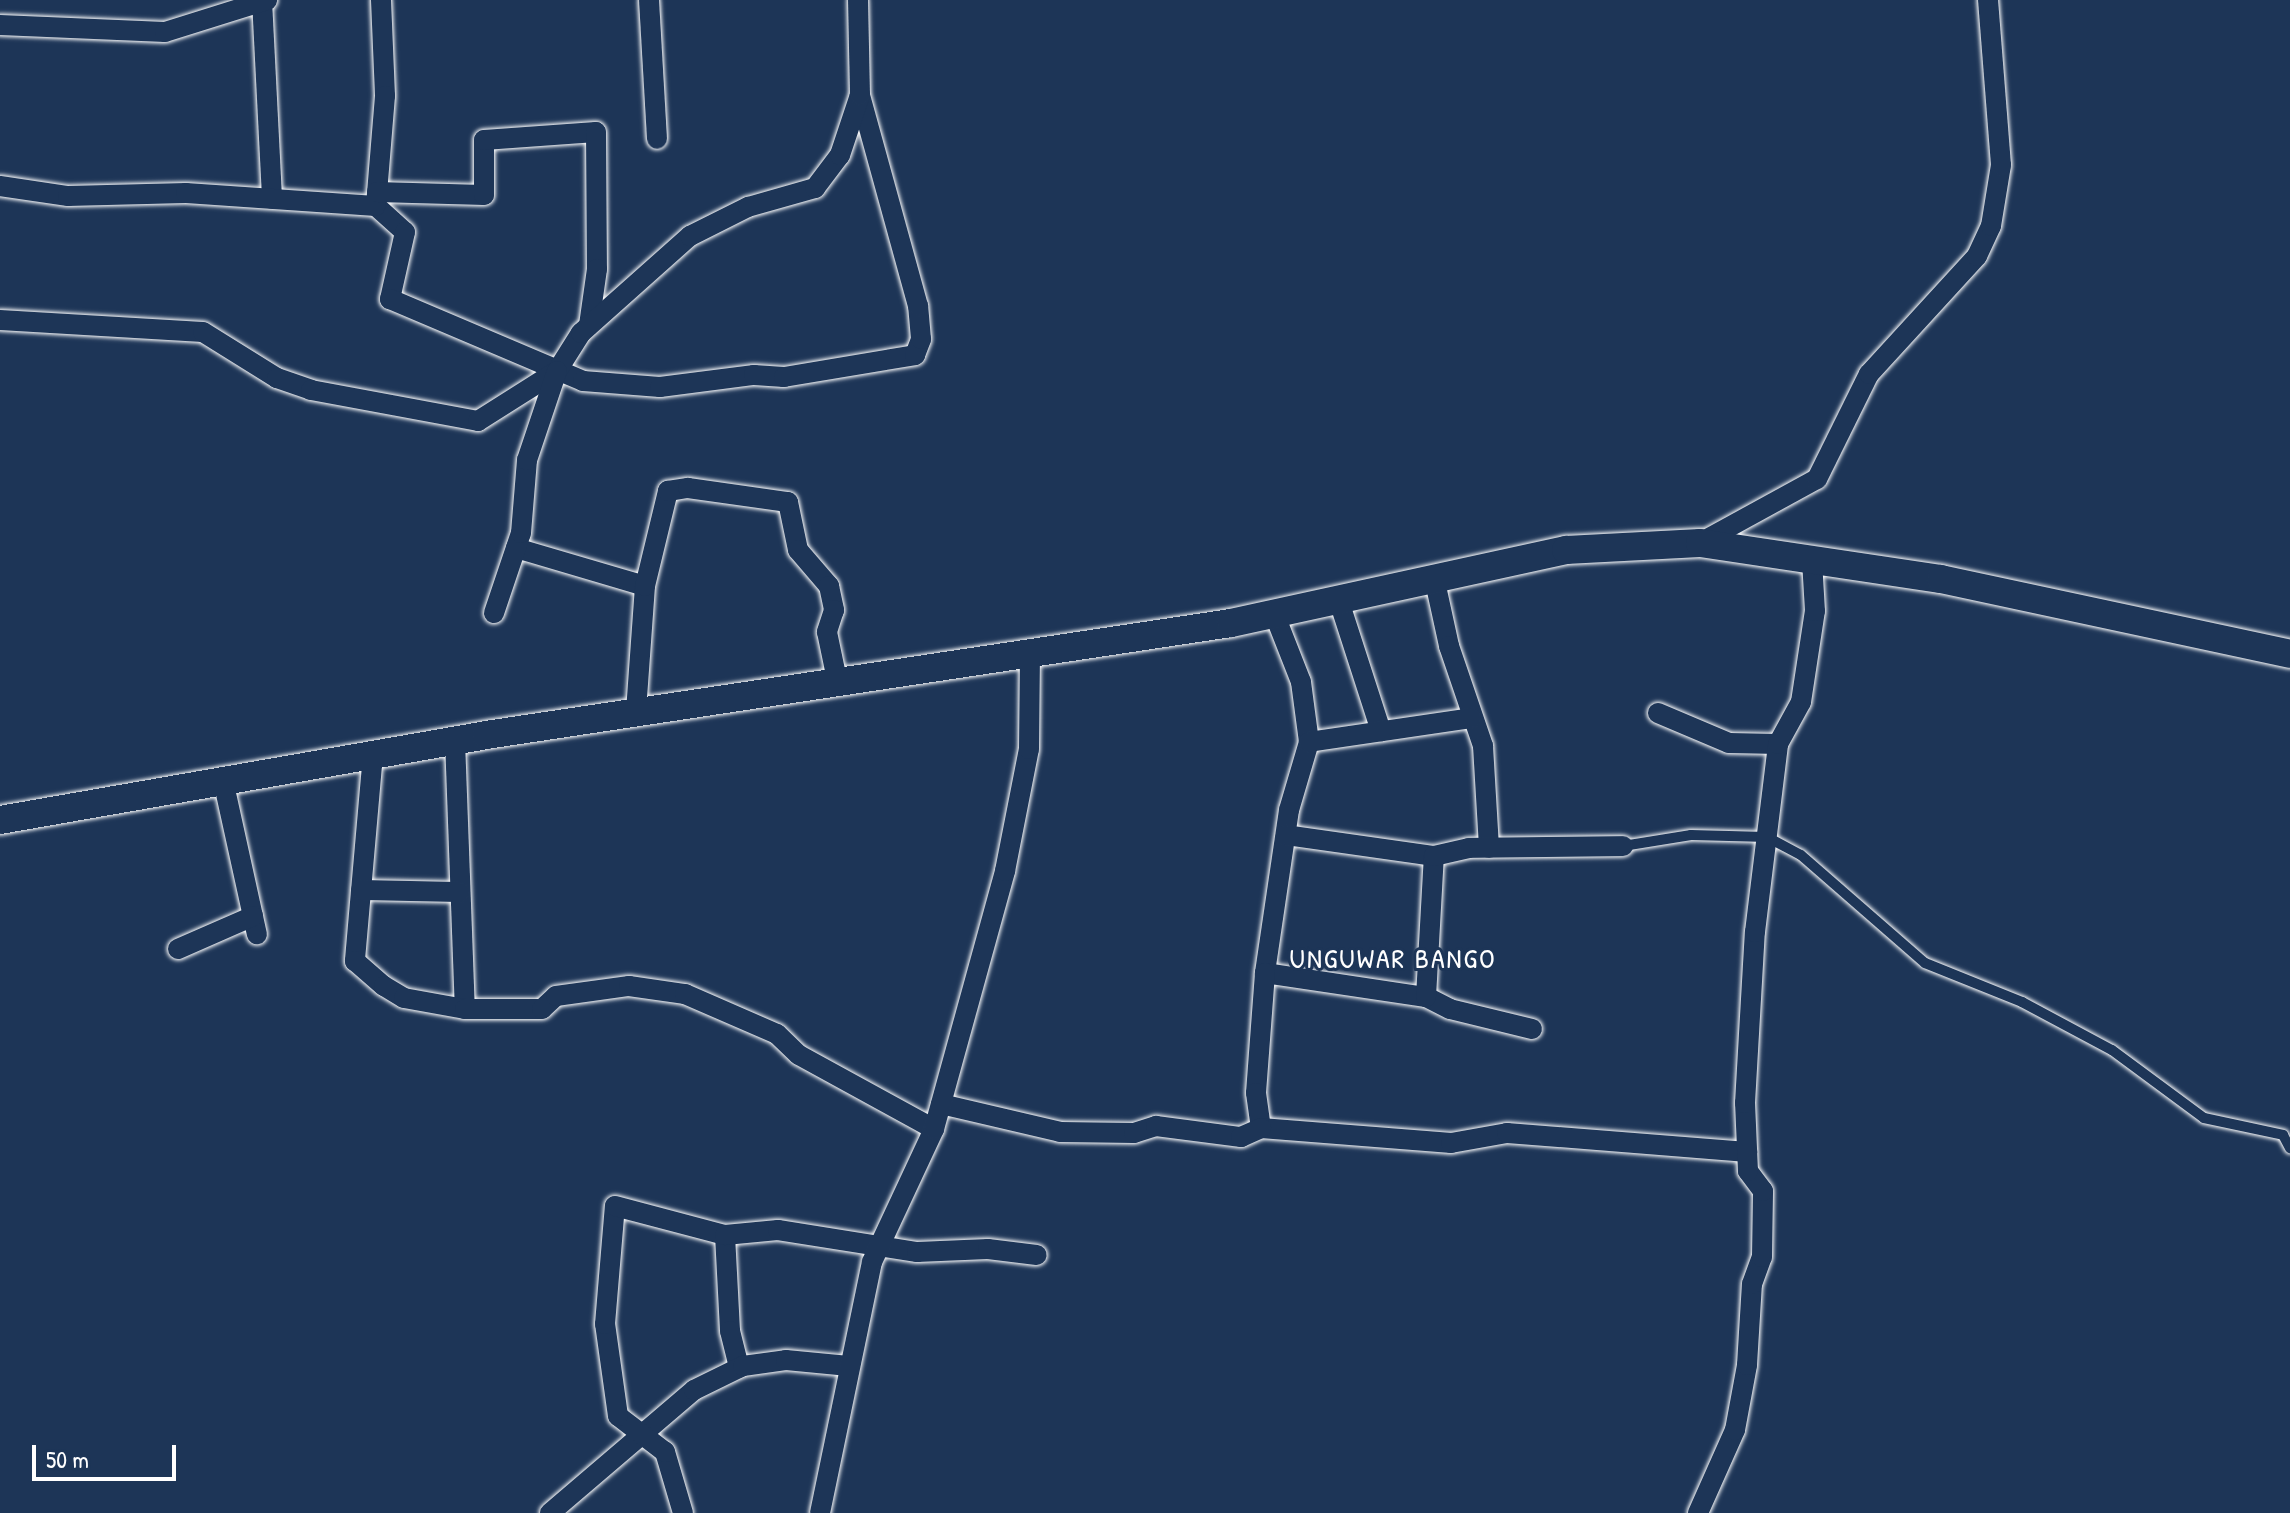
<!DOCTYPE html>
<style>
body{margin:0}
#map{position:relative;width:2290px;height:1513px;overflow:hidden;background:#1d3557;font-family:"Patrick Hand",sans-serif}
div>[style]{position:absolute}
.roads{filter:drop-shadow(0 0 2px #fff) drop-shadow(0 0 2px #fff)}
.lane>*{height:10px;margin:-5px;padding:0 5px;transform-origin:5px;border-radius:5px;background:#1d3557}
.street>*{height:20px;margin:-10px;padding:0 10px;transform-origin:10px;border-radius:10px;background:#1d3557}
.secondary>*{height:28px;margin:-14px;padding:0 14px;transform-origin:14px;border-radius:14px;background:#1d3557}
span{translate:-50% -50%;white-space:nowrap;text-align:center;line-height:1.15;-webkit-text-stroke:6px #1d3557;paint-order:stroke}
.quarter-label{font-size:28px;color:#fff;letter-spacing:2px}
.scale{position:absolute;left:32px;top:1445px;width:144px;height:36px;box-sizing:border-box;border:4px solid #fff;border-top:0;padding-left:10px;font-size:24px;line-height:28px;white-space:nowrap;color:#fff;-webkit-text-stroke:6px #1d3557;paint-order:stroke}
</style>
<div id="map">
<div class="roads">
<div class="lane">
<div style="left:1623px;top:846px;width:69px;rotate:-9.2deg"></div>
<div style="left:1691px;top:835px;width:76px;rotate:1.5deg"></div>
<div style="left:1767px;top:837px;width:38px;rotate:28deg"></div>
<div style="left:1801px;top:855px;width:164px;rotate:41.1deg"></div>
<div style="left:1925px;top:963px;width:105px;rotate:21.9deg"></div>
<div style="left:2022px;top:1002px;width:102px;rotate:28.1deg"></div>
<div style="left:2112px;top:1050px;width:114px;rotate:36.5deg"></div>
<div style="left:2204px;top:1118px;width:81px;rotate:12.1deg"></div>
<div style="left:2283px;top:1135px;width:15px;rotate:62deg"></div>
</div>
<div class="street">
<div style="left:262px;top:0;width:199px;rotate:87.1deg"></div>
<div style="left:381px;top:0;width:96px;rotate:87.6deg"></div>
<div style="left:385px;top:96px;width:110px;rotate:94.7deg"></div>
<div style="left:376px;top:206px;width:39px;rotate:42deg"></div>
<div style="left:405px;top:232px;width:69px;rotate:102.6deg"></div>
<div style="left:390px;top:299px;width:210px;rotate:23deg"></div>
<div style="left:583px;top:381px;width:77px;rotate:4.5deg"></div>
<div style="left:660px;top:387px;width:95px;rotate:-7.3deg"></div>
<div style="left:754px;top:375px;width:30px;rotate:4deg"></div>
<div style="left:784px;top:377px;width:133px;rotate:-9.5deg"></div>
<div style="left:915px;top:355px;width:17px;rotate:-69deg"></div>
<div style="left:921px;top:339px;width:33px;rotate:-95deg"></div>
<div style="left:918px;top:306px;width:219px;rotate:-105.4deg"></div>
<div style="left:649px;top:0;width:139px;rotate:86.7deg"></div>
<div style="left:0;top:25px;width:165px;rotate:2.4deg"></div>
<div style="left:165px;top:32px;width:107px;rotate:-17.4deg"></div>
<div style="left:0;top:186px;width:69px;rotate:8.4deg"></div>
<div style="left:68px;top:196px;width:118px;rotate:-1.5deg"></div>
<div style="left:186px;top:193px;width:190px;rotate:3.9deg"></div>
<div style="left:377px;top:192px;width:107px;rotate:1.6deg"></div>
<div style="left:484px;top:195px;width:55px;rotate:-90deg"></div>
<div style="left:484px;top:140px;width:112px;rotate:-4.1deg"></div>
<div style="left:596px;top:132px;width:137px;rotate:89.6deg"></div>
<div style="left:597px;top:269px;width:57px;rotate:98.1deg"></div>
<div style="left:0;top:320px;width:203px;rotate:3.4deg"></div>
<div style="left:203px;top:332px;width:87px;rotate:31.9deg"></div>
<div style="left:277px;top:378px;width:36px;rotate:19deg"></div>
<div style="left:311px;top:390px;width:170px;rotate:10.5deg"></div>
<div style="left:478px;top:421px;width:93px;rotate:-32.3deg"></div>
<div style="left:557px;top:371px;width:45px;rotate:-57.7deg"></div>
<div style="left:581px;top:333px;width:146px;rotate:-41.7deg"></div>
<div style="left:690px;top:236px;width:65px;rotate:-26.6deg"></div>
<div style="left:748px;top:207px;width:70px;rotate:-15.8deg"></div>
<div style="left:815px;top:188px;width:41px;rotate:-52.9deg"></div>
<div style="left:840px;top:155px;width:63px;rotate:-71.6deg"></div>
<div style="left:860px;top:95px;width:95px;rotate:-91.2deg"></div>
<div style="left:1700px;top:543px;width:133px;rotate:-28.7deg"></div>
<div style="left:1817px;top:479px;width:117px;rotate:-63.7deg"></div>
<div style="left:1869px;top:374px;width:160px;rotate:-47.5deg"></div>
<div style="left:1977px;top:256px;width:33px;rotate:-65deg"></div>
<div style="left:1991px;top:226px;width:62px;rotate:-80.7deg"></div>
<div style="left:2001px;top:165px;width:166px;rotate:-94.5deg"></div>
<div style="left:516px;top:548px;width:134px;rotate:16.4deg"></div>
<div style="left:645px;top:586px;width:125px;rotate:94.1deg"></div>
<div style="left:1434px;top:577px;width:71px;rotate:77.7deg"></div>
<div style="left:1449px;top:646px;width:106px;rotate:71.2deg"></div>
<div style="left:1483px;top:746px;width:102px;rotate:86.6deg"></div>
<div style="left:645px;top:586px;width:98px;rotate:-76.4deg"></div>
<div style="left:668px;top:491px;width:20px;rotate:-9deg"></div>
<div style="left:688px;top:488px;width:101px;rotate:8deg"></div>
<div style="left:788px;top:502px;width:49px;rotate:78.2deg"></div>
<div style="left:798px;top:550px;width:48px;rotate:49.3deg"></div>
<div style="left:829px;top:586px;width:25px;rotate:78deg"></div>
<div style="left:834px;top:610px;width:23px;rotate:108deg"></div>
<div style="left:827px;top:632px;width:49px;rotate:78.2deg"></div>
<div style="left:1338px;top:598px;width:140px;rotate:72.1deg"></div>
<div style="left:494px;top:613px;width:84px;rotate:-71.4deg"></div>
<div style="left:521px;top:533px;width:73px;rotate:-85.3deg"></div>
<div style="left:527px;top:460px;width:94px;rotate:-71.4deg"></div>
<div style="left:1274px;top:613px;width:74px;rotate:68.6deg"></div>
<div style="left:1301px;top:682px;width:61px;rotate:82.4deg"></div>
<div style="left:1309px;top:742px;width:71px;rotate:106.4deg"></div>
<div style="left:1289px;top:810px;width:165px;rotate:98.4deg"></div>
<div style="left:1265px;top:973px;width:163px;rotate:8.5deg"></div>
<div style="left:1658px;top:713px;width:77px;rotate:22.9deg"></div>
<div style="left:1729px;top:743px;width:49px;rotate:1.2deg"></div>
<div style="left:455px;top:740px;width:269px;rotate:87.9deg"></div>
<div style="left:1309px;top:742px;width:164px;rotate:-8.4deg"></div>
<div style="left:373px;top:754px;width:208px;rotate:95deg"></div>
<div style="left:355px;top:961px;width:38px;rotate:41deg"></div>
<div style="left:384px;top:986px;width:23px;rotate:31deg"></div>
<div style="left:404px;top:998px;width:62px;rotate:10.2deg"></div>
<div style="left:465px;top:1009px;width:77px"></div>
<div style="left:542px;top:1009px;width:19px;rotate:-43deg"></div>
<div style="left:556px;top:996px;width:74px;rotate:-7.8deg"></div>
<div style="left:629px;top:986px;width:57px;rotate:8.1deg"></div>
<div style="left:685px;top:994px;width:100px;rotate:23.5deg"></div>
<div style="left:777px;top:1034px;width:30px;rotate:44deg"></div>
<div style="left:799px;top:1055px;width:154px;rotate:28.7deg"></div>
<div style="left:223px;top:780px;width:158px;rotate:77.6deg"></div>
<div style="left:1286px;top:835px;width:149px;rotate:8.1deg"></div>
<div style="left:361px;top:890px;width:99px;rotate:1.2deg"></div>
<div style="left:178px;top:949px;width:82px;rotate:-23.7deg"></div>
<div style="left:1265px;top:973px;width:120px;rotate:94.3deg"></div>
<div style="left:1256px;top:1093px;width:35px;rotate:82deg"></div>
<div style="left:1261px;top:1128px;width:191px;rotate:4.5deg"></div>
<div style="left:1451px;top:1143px;width:57px;rotate:-10.1deg"></div>
<div style="left:1507px;top:1133px;width:241px;rotate:4.5deg"></div>
<div style="left:1532px;top:1029px;width:84px;rotate:-166.3deg"></div>
<div style="left:1450px;top:1009px;width:27px;rotate:-153deg"></div>
<div style="left:1426px;top:997px;width:141px;rotate:-86.8deg"></div>
<div style="left:1434px;top:856px;width:36px;rotate:-13deg"></div>
<div style="left:1469px;top:848px;width:154px;rotate:-0.7deg"></div>
<div style="left:941px;top:1104px;width:122px;rotate:13.2deg"></div>
<div style="left:1060px;top:1132px;width:74px;rotate:0.8deg"></div>
<div style="left:1134px;top:1133px;width:23px;rotate:-18deg"></div>
<div style="left:1156px;top:1126px;width:86px;rotate:7.4deg"></div>
<div style="left:1241px;top:1137px;width:22px;rotate:-24deg"></div>
<div style="left:725px;top:1235px;width:96px;rotate:87deg"></div>
<div style="left:730px;top:1331px;width:38px;rotate:76deg"></div>
<div style="left:550px;top:1513px;width:189px;rotate:-40.5deg"></div>
<div style="left:694px;top:1390px;width:55px;rotate:-26.1deg"></div>
<div style="left:743px;top:1366px;width:43px;rotate:-7.9deg"></div>
<div style="left:786px;top:1360px;width:63px;rotate:5.4deg"></div>
<div style="left:683px;top:1513px;width:64px;rotate:-106.4deg"></div>
<div style="left:665px;top:1452px;width:59px;rotate:-142.5deg"></div>
<div style="left:618px;top:1416px;width:93px;rotate:-98deg"></div>
<div style="left:605px;top:1324px;width:118px;rotate:-85.2deg"></div>
<div style="left:615px;top:1206px;width:114px;rotate:14.8deg"></div>
<div style="left:725px;top:1235px;width:53px;rotate:-5.4deg"></div>
<div style="left:778px;top:1230px;width:141px;rotate:9deg"></div>
<div style="left:917px;top:1252px;width:71px;rotate:-2.4deg"></div>
<div style="left:988px;top:1249px;width:49px;rotate:7deg"></div>
<div style="left:820px;top:1513px;width:256px;rotate:-78.3deg"></div>
<div style="left:872px;top:1262px;width:147px;rotate:-65deg"></div>
<div style="left:934px;top:1129px;width:268px;rotate:-74.6deg"></div>
<div style="left:1005px;top:871px;width:124px;rotate:-78.9deg"></div>
<div style="left:1029px;top:749px;width:99px;rotate:-89.4deg"></div>
<div style="left:1698px;top:1513px;width:91px;rotate:-66deg"></div>
<div style="left:1735px;top:1430px;width:66px;rotate:-79.5deg"></div>
<div style="left:1747px;top:1365px;width:81px;rotate:-86.5deg"></div>
<div style="left:1752px;top:1284px;width:29px;rotate:-70deg"></div>
<div style="left:1762px;top:1257px;width:66px;rotate:-89.1deg"></div>
<div style="left:1763px;top:1191px;width:25px;rotate:-127deg"></div>
<div style="left:1748px;top:1171px;width:68px;rotate:-92.5deg"></div>
<div style="left:1745px;top:1103px;width:171px;rotate:-86.7deg"></div>
<div style="left:1755px;top:932px;width:189px;rotate:-83deg"></div>
<div style="left:1778px;top:744px;width:48px;rotate:-61.3deg"></div>
<div style="left:1801px;top:702px;width:92px;rotate:-81.3deg"></div>
<div style="left:1815px;top:611px;width:51px;rotate:-93.4deg"></div>
</div>
<div class="secondary">
<div style="left:0;top:820px;width:493px;rotate:-9.9deg"></div>
<div style="left:486px;top:735px;width:753px;rotate:-8.55deg"></div>
<div style="left:1231px;top:623px;width:343px;rotate:-12.3deg"></div>
<div style="left:1566px;top:550px;width:134px;rotate:-3deg"></div>
<div style="left:1700px;top:543px;width:244px;rotate:8.5deg"></div>
<div style="left:1941px;top:579px;width:357px;rotate:12.1deg"></div>
</div>
</div>
<div class="quarter-label">
<span style="left:1393px;top:958px">UNGUWAR BANGO</span>
</div>
<div class="scale">50 m</div>
</div>
